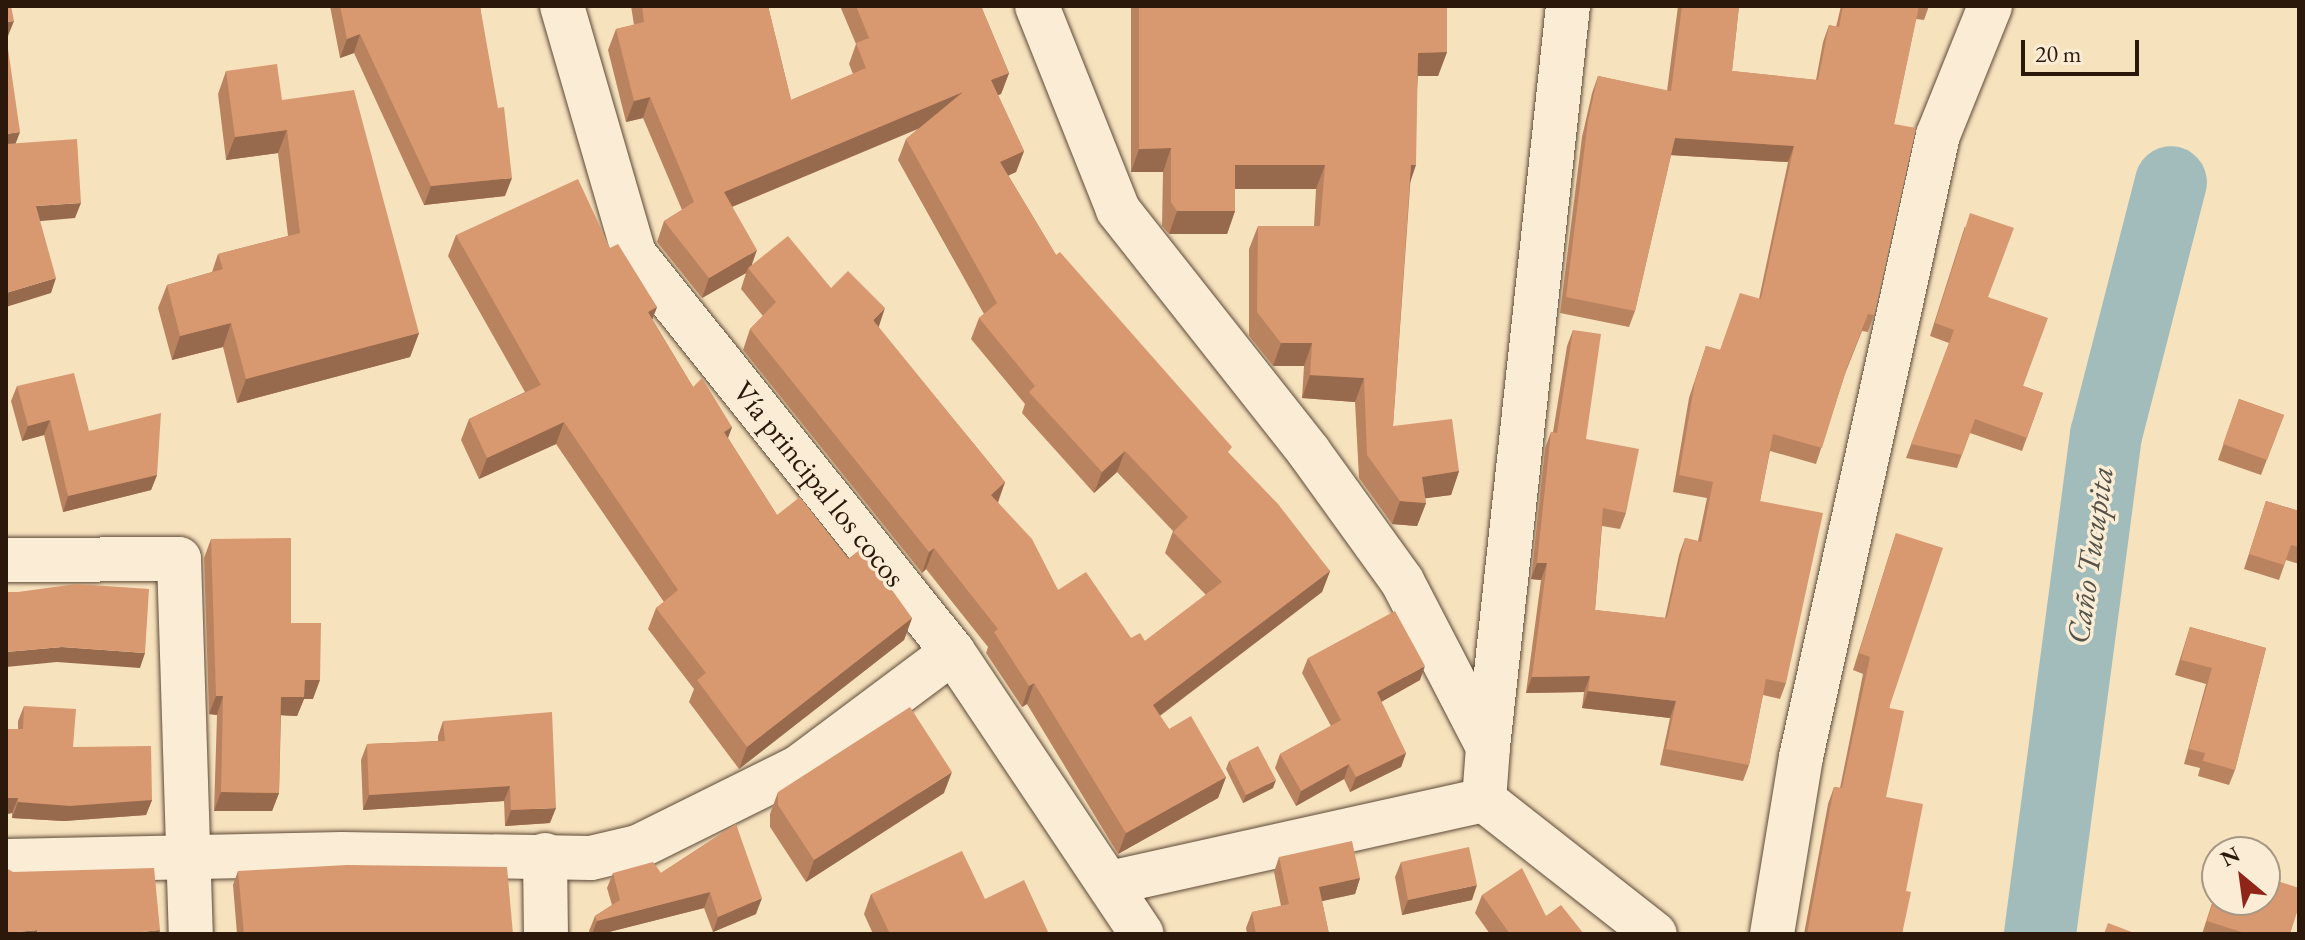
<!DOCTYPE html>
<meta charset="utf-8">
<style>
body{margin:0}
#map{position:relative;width:2305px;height:940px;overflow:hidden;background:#f7e2be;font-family:"EB Garamond",serif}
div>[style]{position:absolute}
.river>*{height:72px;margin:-36px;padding:0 36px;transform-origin:36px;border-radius:36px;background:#a1bcbb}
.roads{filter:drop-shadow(0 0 2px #5e4a37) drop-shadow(0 0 2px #5e4a37)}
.street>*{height:44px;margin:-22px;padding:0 22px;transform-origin:22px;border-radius:22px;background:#faecd5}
.secondary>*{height:44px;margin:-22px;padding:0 22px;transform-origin:22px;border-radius:22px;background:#faecd5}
.wall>*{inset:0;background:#ba8360}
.shaded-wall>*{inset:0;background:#976a4e}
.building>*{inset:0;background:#d89870}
span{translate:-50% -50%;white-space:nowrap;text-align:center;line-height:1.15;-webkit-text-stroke:7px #faecd5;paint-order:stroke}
.street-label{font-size:30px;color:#2b180a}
.water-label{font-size:32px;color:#545148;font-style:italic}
.frame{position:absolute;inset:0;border:8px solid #2b180a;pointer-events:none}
.north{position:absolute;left:2201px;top:836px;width:80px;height:80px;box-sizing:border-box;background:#faecd5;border:2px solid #a79784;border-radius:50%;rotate:331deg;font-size:22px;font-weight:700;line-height:32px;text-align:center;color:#2b180a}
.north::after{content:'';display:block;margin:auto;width:28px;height:36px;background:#8f2418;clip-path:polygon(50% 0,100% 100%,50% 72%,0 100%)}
.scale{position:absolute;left:2021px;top:40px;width:118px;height:36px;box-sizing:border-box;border:4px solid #2b180a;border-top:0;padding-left:10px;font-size:24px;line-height:28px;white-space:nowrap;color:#2b180a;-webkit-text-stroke:6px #faecd5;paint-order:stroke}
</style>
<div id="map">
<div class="river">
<div style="left:2040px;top:934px;width:503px;rotate:-82.47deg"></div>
<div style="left:2106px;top:435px;width:261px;rotate:-75.6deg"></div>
</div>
<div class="roads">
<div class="street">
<div style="left:1037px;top:6px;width:219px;rotate:68.3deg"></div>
<div style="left:1118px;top:210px;width:308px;rotate:51.7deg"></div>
<div style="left:1309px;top:452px;width:159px;rotate:54.2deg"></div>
<div style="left:1402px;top:581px;width:187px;rotate:62.6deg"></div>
<div style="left:1488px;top:747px;width:53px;rotate:94.3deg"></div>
<div style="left:1484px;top:800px;width:217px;rotate:38.1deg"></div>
<div style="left:6px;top:560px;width:173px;rotate:-0.3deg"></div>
<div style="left:179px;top:559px;width:375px;rotate:88.2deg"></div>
<div style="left:1488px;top:747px;width:745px;rotate:-83.84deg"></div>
<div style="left:545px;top:855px;width:79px;rotate:89.3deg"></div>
<div style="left:6px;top:861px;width:336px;rotate:-1.2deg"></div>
<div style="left:342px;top:854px;width:249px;rotate:0.9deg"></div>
<div style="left:591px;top:858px;width:48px;rotate:-13.2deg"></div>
<div style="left:638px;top:847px;width:180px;rotate:-26.4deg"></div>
<div style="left:799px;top:767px;width:192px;rotate:-36.8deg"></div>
<div style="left:1110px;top:883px;width:383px;rotate:-12.5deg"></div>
<div style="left:1772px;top:934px;width:179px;rotate:-80.7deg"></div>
<div style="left:1801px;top:757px;width:637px;rotate:-77.58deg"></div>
<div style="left:1938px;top:135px;width:139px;rotate:-68deg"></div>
</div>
<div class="secondary">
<div style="left:562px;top:6px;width:258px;rotate:73.8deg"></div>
<div style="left:634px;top:254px;width:510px;rotate:51.29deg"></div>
<div style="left:953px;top:652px;width:339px;rotate:56.2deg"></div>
</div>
</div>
<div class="wall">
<div style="clip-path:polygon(330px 6px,480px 6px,505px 196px,424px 205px,354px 53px,340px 58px)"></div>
<div style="clip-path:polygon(evenodd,631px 6px,768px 6px,791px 100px,853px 74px,849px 64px,856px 44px,840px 6px,981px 6px,1009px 73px,1001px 94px,998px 95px,1024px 151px,1016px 172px,1008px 175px,1056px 255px,1330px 571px,1322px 592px,1160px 716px,1169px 729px,1226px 777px,1218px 798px,1118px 854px,1027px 704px,1022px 707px,986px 653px,988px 647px,926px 569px,922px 573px,743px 350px,750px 329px,763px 316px,741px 289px,746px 273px,702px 298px,657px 242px,664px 221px,682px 210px,643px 118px,626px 122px,608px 50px,616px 29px,634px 25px,631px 6px,918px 129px,906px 139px,898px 160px,984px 314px,979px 318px,971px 339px,1025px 404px,1022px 413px,1094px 493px,1117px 472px,1173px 531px,1165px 553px,1206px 595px,1145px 641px,1131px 638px,1058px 590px,998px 503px,1005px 482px,878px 327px,831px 288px,752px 265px,732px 207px,918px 129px)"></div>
<div style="clip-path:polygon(1131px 6px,1447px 6px,1447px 52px,1438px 76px,1418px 76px,1393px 426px,1459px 471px,1451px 495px,1425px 498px,1426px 503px,1417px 526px,1392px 524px,1359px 478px,1355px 402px,1302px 398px,1304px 366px,1273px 366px,1249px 336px,1249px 249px,1258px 226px,1314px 226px,1316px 189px,1235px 189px,1235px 211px,1227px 234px,1169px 234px,1162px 226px,1163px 172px,1131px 172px)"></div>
<div style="clip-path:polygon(1678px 6px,1739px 6px,1732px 71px,1816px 80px,1823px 42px,1829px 25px,1836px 27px,1841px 6px,1929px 6px,1924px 20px,1916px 19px,1894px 124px,1874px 315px,1868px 332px,1862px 331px,1845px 374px,1816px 464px,1770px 451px,1760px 501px,1786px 683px,1780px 699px,1763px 695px,1749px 765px,1743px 781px,1660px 765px,1670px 718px,1582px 708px,1584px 692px,1526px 693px,1541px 580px,1531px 579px,1545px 448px,1551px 432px,1553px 432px,1567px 346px,1573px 330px,1586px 439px,1626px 513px,1620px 529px,1602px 526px,1595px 610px,1665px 618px,1679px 555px,1685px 538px,1698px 541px,1707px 498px,1673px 492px,1689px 398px,1706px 346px,1720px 350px,1759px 299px,1788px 162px,1671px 155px,1635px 311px,1629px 327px,1560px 313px,1582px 137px,1592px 93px,1598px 76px,1667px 91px)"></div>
<div style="clip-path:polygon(226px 71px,282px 100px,419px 333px,410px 357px,237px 403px,223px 347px,172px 360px,158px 308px,167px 285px,212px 272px,218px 254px,288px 236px,278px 153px,226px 160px,218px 94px)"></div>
<div style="clip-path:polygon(1965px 226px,1988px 298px,2023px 386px,2043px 393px,2022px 451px,1970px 433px,1957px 468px,1906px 458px,1949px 343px,1930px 336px)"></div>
<div style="clip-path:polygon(456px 235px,610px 248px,657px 307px,652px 319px,693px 387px,732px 427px,728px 438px,777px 515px,848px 559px,912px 618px,904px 640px,739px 769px,689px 702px,694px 689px,648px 629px,656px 608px,664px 602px,556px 444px,479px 479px,461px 440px,469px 419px,525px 392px,448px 256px)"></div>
<div style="clip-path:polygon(17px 386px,157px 475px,151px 490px,63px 512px,44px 435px,22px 441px,11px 401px)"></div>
<div style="clip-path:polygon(2239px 399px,2284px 415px,2261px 475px,2218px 460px)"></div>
<div style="clip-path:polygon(2266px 501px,2299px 511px,2299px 564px,2286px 560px,2279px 580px,2244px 569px)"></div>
<div style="clip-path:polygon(1896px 533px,1886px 797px,1906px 891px,1902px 934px,1804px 934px,1828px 804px,1834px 787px,1840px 788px,1863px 674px,1853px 670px)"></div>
<div style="clip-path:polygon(211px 539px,291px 623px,313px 699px,304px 699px,297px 716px,281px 715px,279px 793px,272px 811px,214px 811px,217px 715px,209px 714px,204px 558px)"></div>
<div style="clip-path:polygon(2190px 627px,2266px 648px,2235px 770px,2229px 785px,2198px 776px,2200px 768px,2184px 764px,2206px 684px,2175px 675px)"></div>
<div style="clip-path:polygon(1308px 658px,1420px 680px,1381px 702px,1406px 753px,1401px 767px,1350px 792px,1344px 779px,1296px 806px,1275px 768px,1280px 754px,1331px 726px,1302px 673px)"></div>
<div style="clip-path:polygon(24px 706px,73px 747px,152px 800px,146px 815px,64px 821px,12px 818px,12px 813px,6px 814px,6px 729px,18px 729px,18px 721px)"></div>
<div style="clip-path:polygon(443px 721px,550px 823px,505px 826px,504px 801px,363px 810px,361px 760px,367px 744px,438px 741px,438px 736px)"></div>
<div style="clip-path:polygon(1229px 761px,1273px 788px,1243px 803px,1226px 769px)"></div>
<div style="clip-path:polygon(778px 792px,944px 793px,806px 882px,770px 827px,770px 814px)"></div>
<div style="clip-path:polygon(736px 824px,756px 914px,713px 932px,704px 908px,601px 934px,590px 934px,589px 931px,595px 916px,612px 905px,607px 888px,613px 873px,661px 873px)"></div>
<div style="clip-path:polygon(1279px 857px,1360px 878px,1355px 894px,1322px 901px,1329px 934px,1247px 934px,1246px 928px,1252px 912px,1281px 906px,1274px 872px)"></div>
<div style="clip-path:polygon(1401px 862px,1472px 900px,1402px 915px,1395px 877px)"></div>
<div style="clip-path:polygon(238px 871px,513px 934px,237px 934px,233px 885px)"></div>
<div style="clip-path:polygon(2217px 888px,2217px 900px,2290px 934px,2202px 934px)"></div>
<div style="clip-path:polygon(871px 894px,985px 899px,1049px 934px,873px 934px,864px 914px)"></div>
<div style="clip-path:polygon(1482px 895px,1546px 916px,1584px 934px,1490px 934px,1475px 913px)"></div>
</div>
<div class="shaded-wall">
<div style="clip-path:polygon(14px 21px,8px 36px,6px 37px,6px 22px)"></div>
<div style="clip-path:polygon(360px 34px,354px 53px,340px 58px,347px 39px)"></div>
<div style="clip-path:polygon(1447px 52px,1438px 76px,1410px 76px,1418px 53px)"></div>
<div style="clip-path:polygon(1009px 73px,1001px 94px,983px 101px,991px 80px)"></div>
<div style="clip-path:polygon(963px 92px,955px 113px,717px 213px,724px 192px)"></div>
<div style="clip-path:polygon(650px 97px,643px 118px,626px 122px,634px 101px)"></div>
<div style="clip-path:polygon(287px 130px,278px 153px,226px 160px,235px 137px)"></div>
<div style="clip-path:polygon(20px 132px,14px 148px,6px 149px,6px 134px)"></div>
<div style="clip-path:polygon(1675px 138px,1794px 146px,1788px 162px,1669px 155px)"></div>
<div style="clip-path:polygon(1171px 148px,1163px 172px,1131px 172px,1139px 149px)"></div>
<div style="clip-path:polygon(1024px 151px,1016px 172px,993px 183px,1000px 162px)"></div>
<div style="clip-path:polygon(1235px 165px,1325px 165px,1316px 189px,1227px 189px)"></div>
<div style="clip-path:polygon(1411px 165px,1416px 165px,1408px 189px)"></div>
<div style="clip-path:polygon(512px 178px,505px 196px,424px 205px,431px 186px)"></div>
<div style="clip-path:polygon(81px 203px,75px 218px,30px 222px,36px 206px)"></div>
<div style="clip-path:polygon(1177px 211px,1235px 211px,1227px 234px,1169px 234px)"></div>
<div style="clip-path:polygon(757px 250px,750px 270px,748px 268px,746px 273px,702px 298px,709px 278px)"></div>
<div style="clip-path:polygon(56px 278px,51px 293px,6px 307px,6px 293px)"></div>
<div style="clip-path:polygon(657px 307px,649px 328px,648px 312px)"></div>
<div style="clip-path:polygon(885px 308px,878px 329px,873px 320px)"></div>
<div style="clip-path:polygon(231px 323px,223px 347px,172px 360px,180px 336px)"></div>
<div style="clip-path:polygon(419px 333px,410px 357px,237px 403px,246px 379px)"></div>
<div style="clip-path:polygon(1281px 343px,1312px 343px,1304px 366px,1273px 366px)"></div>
<div style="clip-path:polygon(1310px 375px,1364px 378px,1355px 402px,1302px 398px)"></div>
<div style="clip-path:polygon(50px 420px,44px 435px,22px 441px,28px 426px)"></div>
<div style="clip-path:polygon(564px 422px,556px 444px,479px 479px,487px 458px)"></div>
<div style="clip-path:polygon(732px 427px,724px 448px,724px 432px)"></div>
<div style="clip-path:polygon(1125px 451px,1117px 472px,1094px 493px,1102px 472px)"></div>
<div style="clip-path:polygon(1459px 471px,1451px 495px,1413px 500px,1422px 477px)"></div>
<div style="clip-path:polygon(157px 475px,151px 490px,63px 512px,68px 496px)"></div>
<div style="clip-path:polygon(1005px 482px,997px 503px,991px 495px)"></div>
<div style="clip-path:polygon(1400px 501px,1426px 503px,1417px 526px,1392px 524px)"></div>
<div style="clip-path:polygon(934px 548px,926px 569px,922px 573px,929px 552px)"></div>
<div style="clip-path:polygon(1537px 563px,1547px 563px,1541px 580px,1531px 579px)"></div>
<div style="clip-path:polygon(1330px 571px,1322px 592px,1146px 726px,1153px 705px)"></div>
<div style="clip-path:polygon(912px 618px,904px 640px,739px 769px,747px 747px)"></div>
<div style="clip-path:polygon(62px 647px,145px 653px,140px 668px,57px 662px,6px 667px,6px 652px)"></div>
<div style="clip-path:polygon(1425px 666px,1420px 680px,1372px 707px,1377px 692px)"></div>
<div style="clip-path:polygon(1590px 676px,1584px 692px,1526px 693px,1532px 677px)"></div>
<div style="clip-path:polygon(305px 680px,320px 680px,313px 699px,304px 699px,297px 716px,275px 715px,281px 697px)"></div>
<div style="clip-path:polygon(1034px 683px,1027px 704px,1022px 707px,1029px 686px)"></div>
<div style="clip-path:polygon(1588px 691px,1676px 701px,1670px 718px,1582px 708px)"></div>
<div style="clip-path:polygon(216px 696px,223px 696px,217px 715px,209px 714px)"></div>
<div style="clip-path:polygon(1406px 753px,1401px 767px,1350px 792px,1356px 777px)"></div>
<div style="clip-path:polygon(1349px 764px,1344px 779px,1296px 806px,1301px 791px)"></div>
<div style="clip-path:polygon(952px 772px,944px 793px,806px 882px,814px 860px)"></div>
<div style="clip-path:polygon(1226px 777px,1218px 798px,1118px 854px,1126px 833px)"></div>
<div style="clip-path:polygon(1276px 780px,1273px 788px,1243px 803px,1246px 795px)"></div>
<div style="clip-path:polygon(510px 786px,504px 801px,363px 810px,369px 795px)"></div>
<div style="clip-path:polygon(221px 792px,279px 793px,272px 811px,214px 811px)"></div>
<div style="clip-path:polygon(6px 798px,18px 798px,12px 813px,6px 814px)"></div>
<div style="clip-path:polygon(152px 800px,146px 815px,64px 821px,12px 818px,18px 802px)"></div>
<div style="clip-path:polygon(556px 808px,550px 823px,505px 826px,511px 810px)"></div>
<div style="clip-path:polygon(1360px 878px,1355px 894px,1313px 903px,1319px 887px)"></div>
<div style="clip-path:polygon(1477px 885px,1472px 900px,1402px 915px,1408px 900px)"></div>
<div style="clip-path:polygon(710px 892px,704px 908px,601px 934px,592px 934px,597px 921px)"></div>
<div style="clip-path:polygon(762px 898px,756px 914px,713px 932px,718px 917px)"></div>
<div style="clip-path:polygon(38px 930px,36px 934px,6px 934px,6px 933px)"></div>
<div style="clip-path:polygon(160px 930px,159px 934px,123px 934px)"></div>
</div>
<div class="building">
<div style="clip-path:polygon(6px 6px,11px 6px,14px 21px,6px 22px)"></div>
<div style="clip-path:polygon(340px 6px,480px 6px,498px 108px,504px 107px,512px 178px,431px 186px,360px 34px,347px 39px)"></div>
<div style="clip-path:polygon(642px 6px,768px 6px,791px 100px,866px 68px,856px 43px,869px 38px,856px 6px,981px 6px,1009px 73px,991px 80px,1024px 151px,1000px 162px,1056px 255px,1060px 252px,1232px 447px,1228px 452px,1278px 504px,1330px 571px,1153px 705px,1169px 729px,1191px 716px,1226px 777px,1126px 833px,1034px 683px,1029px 686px,994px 632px,998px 629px,934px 548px,929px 552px,750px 329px,776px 302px,748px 268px,788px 236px,831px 288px,848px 271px,885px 308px,873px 320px,1005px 482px,991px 495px,1032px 539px,1058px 590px,1086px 572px,1131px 638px,1140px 633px,1145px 641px,1222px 582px,1173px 532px,1188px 517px,1125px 451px,1102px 472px,1029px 392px,1035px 386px,979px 318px,997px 303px,906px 139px,963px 92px,724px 192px,757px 250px,709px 278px,664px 221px,694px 202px,650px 97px,634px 101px,616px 29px,644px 22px)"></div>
<div style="clip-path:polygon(1139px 6px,1447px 6px,1447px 52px,1418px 53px,1416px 165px,1411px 165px,1393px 426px,1452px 419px,1459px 471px,1422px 477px,1426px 503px,1400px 501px,1367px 455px,1364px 378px,1310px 375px,1312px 343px,1281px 343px,1257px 312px,1258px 226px,1320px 226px,1325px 165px,1235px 165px,1235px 211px,1177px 211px,1171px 202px,1171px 148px,1139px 149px)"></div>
<div style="clip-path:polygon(1682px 6px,1739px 6px,1732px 71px,1818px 80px,1829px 25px,1839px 27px,1843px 6px,1919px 6px,1894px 124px,1916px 128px,1874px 315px,1868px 314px,1847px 367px,1822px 448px,1773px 434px,1760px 501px,1823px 513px,1786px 683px,1766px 679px,1749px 765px,1666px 749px,1676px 701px,1588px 691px,1590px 676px,1532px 677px,1547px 563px,1537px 563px,1551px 432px,1557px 433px,1573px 330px,1601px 334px,1586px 439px,1639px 449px,1626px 513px,1603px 508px,1595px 610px,1667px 618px,1685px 538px,1701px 542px,1713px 482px,1679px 475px,1695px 381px,1706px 346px,1720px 350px,1740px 293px,1761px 299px,1794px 146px,1675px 138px,1635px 311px,1566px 297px,1588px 121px,1598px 76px,1671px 91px)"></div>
<div style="clip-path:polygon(6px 35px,20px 132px,6px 134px)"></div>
<div style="clip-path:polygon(277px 64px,282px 100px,354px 90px,419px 333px,246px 379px,231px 323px,180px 336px,167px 285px,223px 269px,218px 254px,300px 233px,287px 130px,235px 137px,226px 71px)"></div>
<div style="clip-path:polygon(77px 139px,81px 203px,36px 206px,56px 278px,6px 293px,6px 144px)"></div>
<div style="clip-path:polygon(578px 179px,610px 248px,618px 244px,657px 307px,648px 312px,693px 387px,702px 378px,732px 427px,724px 432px,777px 515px,800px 497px,848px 559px,862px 548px,912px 618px,747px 747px,697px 680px,706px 673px,656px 608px,678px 590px,564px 422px,487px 458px,469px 419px,541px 385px,456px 235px)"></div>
<div style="clip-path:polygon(1970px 213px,2014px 228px,1988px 297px,2048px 318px,2023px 386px,2043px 393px,2027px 438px,1975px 419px,1962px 455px,1911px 444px,1954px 330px,1935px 323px)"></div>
<div style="clip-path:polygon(74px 373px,89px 431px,161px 413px,157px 475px,68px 496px,50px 420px,28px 426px,17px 386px)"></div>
<div style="clip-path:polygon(2239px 399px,2284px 415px,2267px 460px,2223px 444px)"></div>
<div style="clip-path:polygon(2266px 501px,2299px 511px,2299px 547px,2291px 545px,2284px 565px,2249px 554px)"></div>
<div style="clip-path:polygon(1896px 533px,1943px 548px,1889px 708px,1904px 711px,1886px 797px,1923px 804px,1906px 891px,1911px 892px,1902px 934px,1807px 934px,1834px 787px,1842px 788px,1870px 657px,1859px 653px)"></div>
<div style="clip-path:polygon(291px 538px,291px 623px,321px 623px,320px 680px,305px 680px,304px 697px,281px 697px,279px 793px,221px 792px,223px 696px,216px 696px,211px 539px)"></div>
<div style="clip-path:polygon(76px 584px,149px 589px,145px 653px,62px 647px,6px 652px,6px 592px,18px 592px)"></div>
<div style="clip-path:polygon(1395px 611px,1425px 666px,1377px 692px,1406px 753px,1356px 777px,1349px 764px,1301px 791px,1280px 754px,1341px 720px,1308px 658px)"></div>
<div style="clip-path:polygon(2190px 627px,2266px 648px,2235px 770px,2203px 761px,2205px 753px,2189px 749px,2212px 668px,2181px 660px)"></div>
<div style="clip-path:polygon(24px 706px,76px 709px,73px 747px,151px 746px,152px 800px,70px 806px,18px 802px,18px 798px,6px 798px,6px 729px,23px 729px)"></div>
<div style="clip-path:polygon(910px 707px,952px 772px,814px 860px,778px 805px,778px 792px)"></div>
<div style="clip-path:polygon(552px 712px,556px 808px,511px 810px,510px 786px,369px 795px,367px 744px,445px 741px,443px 721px)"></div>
<div style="clip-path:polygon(1258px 746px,1276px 780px,1246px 795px,1229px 761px)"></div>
<div style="clip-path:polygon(736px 824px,762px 898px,718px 917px,710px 892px,597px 921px,595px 916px,620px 900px,613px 873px,653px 862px,661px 873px)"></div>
<div style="clip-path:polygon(1352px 841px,1360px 878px,1319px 887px,1329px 934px,1256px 934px,1252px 912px,1289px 904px,1279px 857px)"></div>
<div style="clip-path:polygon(1469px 847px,1477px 885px,1408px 900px,1401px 862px)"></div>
<div style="clip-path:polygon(962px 851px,985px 899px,1024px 880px,1049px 934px,890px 934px,871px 894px)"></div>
<div style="clip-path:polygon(347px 865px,507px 867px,513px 934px,244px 934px,238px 871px)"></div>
<div style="clip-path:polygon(6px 868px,13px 872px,154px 868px,160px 930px,123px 934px,38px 934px,38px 930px,6px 933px)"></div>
<div style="clip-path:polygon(1522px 868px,1546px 916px,1561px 905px,1584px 934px,1510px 934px,1482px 895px)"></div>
<div style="clip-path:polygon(2265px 877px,2299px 888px,2299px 906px,2290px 934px,2248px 934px,2207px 921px,2217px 890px,2217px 900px,2265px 900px)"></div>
<div style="clip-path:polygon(2108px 923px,2137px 934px,2104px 934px)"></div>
</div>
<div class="street-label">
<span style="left:819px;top:484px;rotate:51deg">Vía principal los cocos</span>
</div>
<div class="water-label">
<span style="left:2090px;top:555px;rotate:-82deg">Caño Tucupita</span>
</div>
<div class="frame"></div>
<div class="north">N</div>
<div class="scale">20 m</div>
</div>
